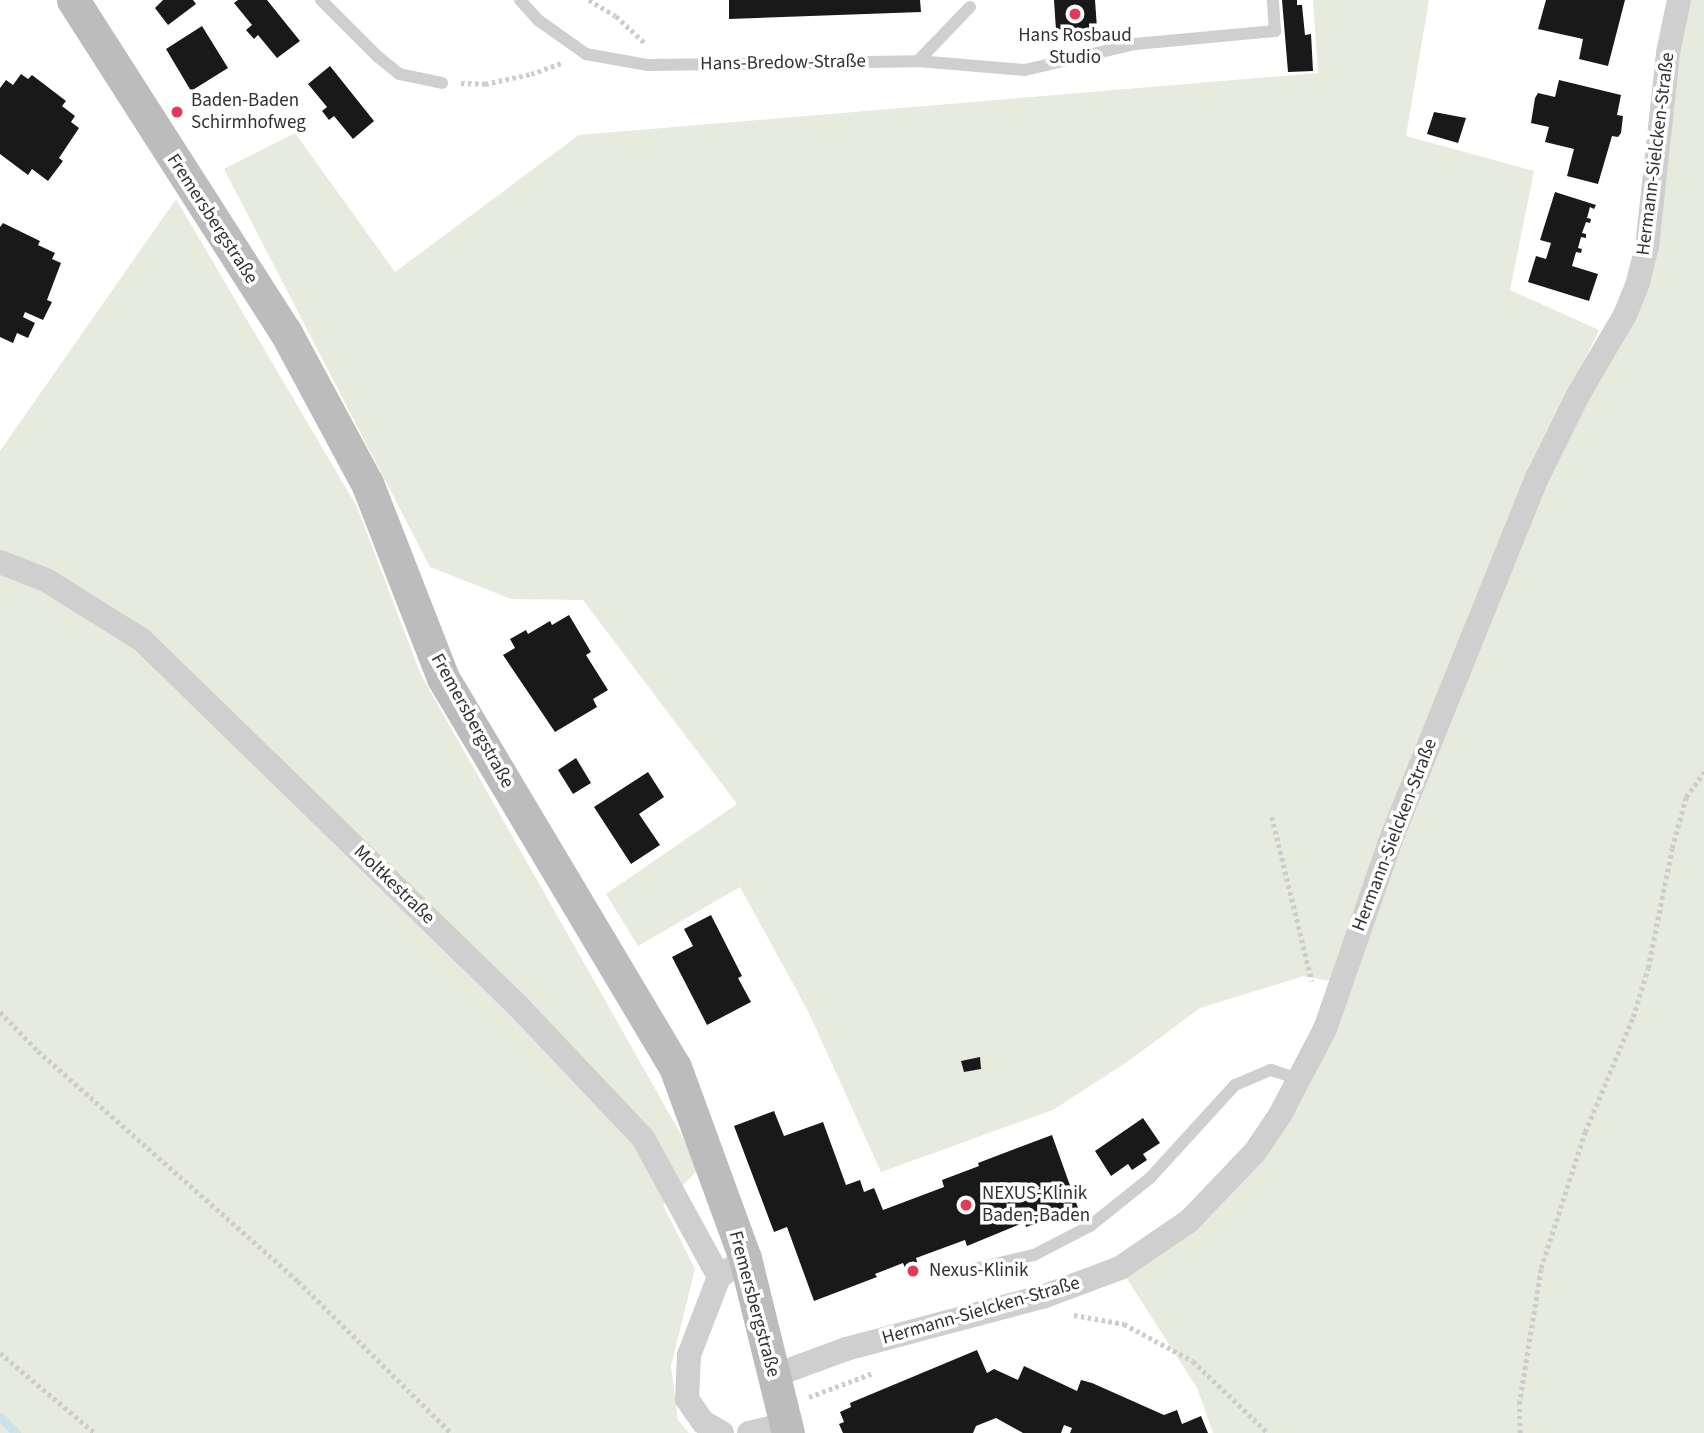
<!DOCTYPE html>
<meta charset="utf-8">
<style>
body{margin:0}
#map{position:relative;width:1704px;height:1433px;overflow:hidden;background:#fff;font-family:"Source Sans 3",sans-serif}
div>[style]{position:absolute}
.green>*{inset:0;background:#e6ebde}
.stream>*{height:9px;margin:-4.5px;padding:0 4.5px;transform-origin:4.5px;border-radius:4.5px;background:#cbe2eb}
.building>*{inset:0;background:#191919}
.path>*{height:4.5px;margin-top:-2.25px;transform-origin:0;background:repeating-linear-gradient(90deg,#ccc 0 3.5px,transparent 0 7px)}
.lane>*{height:12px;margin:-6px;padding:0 6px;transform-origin:6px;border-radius:6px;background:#cfcfcf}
.street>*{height:24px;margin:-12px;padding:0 12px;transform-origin:12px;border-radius:12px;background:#cfcfcf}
.secondary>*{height:33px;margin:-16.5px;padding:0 16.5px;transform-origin:16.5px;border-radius:16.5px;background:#bcbcbc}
.dots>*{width:19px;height:19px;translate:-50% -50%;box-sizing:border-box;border:4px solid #fff;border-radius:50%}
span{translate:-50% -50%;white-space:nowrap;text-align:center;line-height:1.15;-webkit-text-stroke:7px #fff;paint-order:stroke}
.poi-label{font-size:19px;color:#323232}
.left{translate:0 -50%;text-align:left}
.street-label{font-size:19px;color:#323232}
</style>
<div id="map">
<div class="green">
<div style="clip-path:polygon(1313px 0,1429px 0,1406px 136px,1534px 171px,1510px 290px,1599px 330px,1570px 390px,1625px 315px,1679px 0,1704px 0,1704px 1433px,1213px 1433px,1197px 1388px,1120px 1268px,1255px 1152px,1341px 983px,1304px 976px,1200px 1008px,1130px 1060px,1053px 1110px,881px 1172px,808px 1011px,740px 887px,638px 946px,606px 894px,737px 804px,583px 600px,511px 599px,430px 567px,224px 169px,295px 133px,395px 272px,579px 135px,1318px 73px)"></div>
<div style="clip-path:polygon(176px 199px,357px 507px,421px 675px,700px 1168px,663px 1205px,695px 1269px,671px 1366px,678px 1420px,689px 1433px,0 1433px,0 451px)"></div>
</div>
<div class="stream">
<div style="left:0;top:1417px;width:23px;rotate:45deg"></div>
</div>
<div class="building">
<div style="clip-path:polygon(163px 0,193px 0,196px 4px,168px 25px,155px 8px)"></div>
<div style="clip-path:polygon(238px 0,267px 0,300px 41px,277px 58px,258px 35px,254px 39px,246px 30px,252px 25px,234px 3px)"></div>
<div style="clip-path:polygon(729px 0,920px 0,921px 12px,729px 19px)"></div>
<div style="clip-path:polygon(1054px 0,1095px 0,1097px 28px,1056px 30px)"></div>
<div style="clip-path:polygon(1282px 0,1297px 0,1297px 5px,1302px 5px,1305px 35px,1311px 34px,1313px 71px,1288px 72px)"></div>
<div style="clip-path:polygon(1546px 0,1625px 0,1608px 66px,1579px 59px,1583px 39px,1538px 29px)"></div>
<div style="clip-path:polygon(202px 26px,228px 68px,191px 91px,166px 49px)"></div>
<div style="clip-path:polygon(330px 66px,374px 121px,353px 139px,334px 116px,329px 120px,322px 111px,327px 107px,308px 84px)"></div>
<div style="clip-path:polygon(21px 74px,28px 79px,32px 75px,66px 101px,62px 106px,75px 116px,71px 122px,79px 128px,59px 158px,63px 161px,48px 181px,32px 169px,28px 175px,0 154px,0 88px,6px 80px,13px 85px)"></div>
<div style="clip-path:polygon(1559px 80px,1621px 95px,1617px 115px,1623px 116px,1621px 133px,1618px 137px,1612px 136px,1598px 184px,1567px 176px,1574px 149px,1545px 142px,1549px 127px,1531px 123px,1535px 98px,1538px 93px,1555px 97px)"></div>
<div style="clip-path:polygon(1434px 112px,1466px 118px,1458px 143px,1427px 134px)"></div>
<div style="clip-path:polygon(1555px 192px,1596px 205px,1594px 209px,1590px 207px,1587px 218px,1591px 219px,1590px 223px,1586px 222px,1582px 233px,1586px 234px,1586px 238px,1581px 237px,1578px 248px,1582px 249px,1581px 253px,1576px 252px,1572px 266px,1598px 274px,1589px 301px,1528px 282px,1536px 256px,1546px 259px,1551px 243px,1540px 240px)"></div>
<div style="clip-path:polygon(3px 223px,40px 241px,38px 245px,55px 253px,52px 259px,61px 263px,47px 300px,52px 302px,43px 320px,25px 312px,23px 317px,35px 323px,28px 338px,17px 333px,13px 343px,0 337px,0 227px)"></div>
<div style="clip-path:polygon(569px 615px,591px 652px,586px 655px,608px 690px,593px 699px,597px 707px,555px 732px,503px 655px,515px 648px,510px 639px,526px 630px,528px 634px,550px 621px,552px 625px)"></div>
<div style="clip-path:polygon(576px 758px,591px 783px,573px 794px,558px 770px)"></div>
<div style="clip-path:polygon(648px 772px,664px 797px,639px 814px,660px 845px,631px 864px,594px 807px)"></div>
<div style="clip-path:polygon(711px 915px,742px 976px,738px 978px,751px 1002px,707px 1025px,672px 957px,693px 946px,684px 929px)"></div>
<div style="clip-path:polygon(980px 1057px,981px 1069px,964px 1072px,961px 1061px)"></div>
<div style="clip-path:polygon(774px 1111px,784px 1136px,823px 1122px,846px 1185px,860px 1180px,864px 1192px,874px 1188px,883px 1210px,944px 1187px,942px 1180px,979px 1166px,978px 1163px,1052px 1135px,1078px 1208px,1026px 1227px,1025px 1222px,967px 1246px,965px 1240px,916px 1258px,919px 1269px,907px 1273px,903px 1263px,875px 1274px,877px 1277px,814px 1301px,787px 1227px,774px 1232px,734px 1126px)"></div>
<div style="clip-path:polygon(1143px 1118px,1160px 1143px,1143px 1154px,1147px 1160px,1132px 1170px,1128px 1164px,1111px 1176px,1095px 1151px)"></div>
<div style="clip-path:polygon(977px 1350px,987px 1373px,994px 1369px,1018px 1380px,1024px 1366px,1077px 1391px,1081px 1380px,1092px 1383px,1164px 1415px,1177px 1410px,1182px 1424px,1201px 1416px,1208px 1433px,1070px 1433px,1072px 1428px,1064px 1425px,1061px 1433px,1023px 1433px,996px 1418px,976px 1426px,973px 1433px,843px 1433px,839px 1424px,844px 1422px,840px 1412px,851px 1407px,850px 1403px)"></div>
</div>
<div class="path">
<div style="left:589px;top:0;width:31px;rotate:31deg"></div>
<div style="left:616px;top:16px;width:41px;rotate:43deg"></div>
<div style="left:461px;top:83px;width:24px;rotate:2deg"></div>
<div style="left:485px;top:84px;width:47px;rotate:-12.3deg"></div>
<div style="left:531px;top:74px;width:32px;rotate:-20deg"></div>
<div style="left:1272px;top:817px;width:169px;rotate:76.3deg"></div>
<div style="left:0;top:1012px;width:54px;rotate:45.7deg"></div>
<div style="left:38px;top:1051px;width:347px;rotate:41.5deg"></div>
<div style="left:298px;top:1281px;width:216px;rotate:44.8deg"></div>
<div style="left:1074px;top:1315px;width:51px;rotate:10.2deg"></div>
<div style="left:1124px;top:1324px;width:78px;rotate:28.2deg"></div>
<div style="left:1193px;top:1361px;width:104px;rotate:43.8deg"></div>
<div style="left:0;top:1353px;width:124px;rotate:40.1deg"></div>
<div style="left:809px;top:1397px;width:68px;rotate:-20.6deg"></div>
<div style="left:1520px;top:1433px;width:29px;rotate:-92deg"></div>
<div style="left:1519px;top:1404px;width:138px;rotate:-80.8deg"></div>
<div style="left:1541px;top:1268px;width:143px;rotate:-72.1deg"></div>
<div style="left:1585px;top:1132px;width:125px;rotate:-67.3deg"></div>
<div style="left:1633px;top:1017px;width:51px;rotate:-73deg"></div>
<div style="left:1648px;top:968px;width:122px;rotate:-78.7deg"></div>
<div style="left:1672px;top:848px;width:53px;rotate:-74.6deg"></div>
<div style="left:1686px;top:797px;width:31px;rotate:-54deg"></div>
</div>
<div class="lane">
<div style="left:321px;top:0;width:79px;rotate:45deg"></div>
<div style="left:377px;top:56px;width:28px;rotate:39deg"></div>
<div style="left:399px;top:74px;width:44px;rotate:11.8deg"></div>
<div style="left:520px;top:0;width:27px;rotate:48deg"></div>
<div style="left:538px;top:20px;width:59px;rotate:35.3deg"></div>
<div style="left:586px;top:54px;width:63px;rotate:10.1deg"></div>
<div style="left:648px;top:65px;width:270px;rotate:-0.8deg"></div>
<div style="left:918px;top:61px;width:75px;rotate:-46.1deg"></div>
<div style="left:918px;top:61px;width:107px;rotate:4.8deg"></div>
<div style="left:1025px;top:70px;width:113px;rotate:-13.3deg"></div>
<div style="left:1135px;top:44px;width:141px;rotate:-5.3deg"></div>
<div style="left:1275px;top:31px;width:31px;rotate:-94deg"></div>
<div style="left:965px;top:1271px;width:71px;rotate:-13.1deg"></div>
<div style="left:1034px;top:1255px;width:63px;rotate:-27.4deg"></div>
<div style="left:1090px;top:1226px;width:77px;rotate:-38.7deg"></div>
<div style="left:1150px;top:1178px;width:126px;rotate:-47.6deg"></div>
<div style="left:1235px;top:1085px;width:39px;rotate:-23deg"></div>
<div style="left:1271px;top:1070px;width:29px;rotate:18deg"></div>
</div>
<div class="street">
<div style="left:0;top:562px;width:49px;rotate:21.4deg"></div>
<div style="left:46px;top:580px;width:113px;rotate:32deg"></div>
<div style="left:142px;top:640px;width:526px;rotate:44.23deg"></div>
<div style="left:519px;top:1007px;width:180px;rotate:46.6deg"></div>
<div style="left:643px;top:1138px;width:158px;rotate:61.3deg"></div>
<div style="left:773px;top:1376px;width:78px;rotate:-20.3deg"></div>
<div style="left:846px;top:1349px;width:206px;rotate:-14.9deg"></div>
<div style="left:1045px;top:1296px;width:80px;rotate:-20.5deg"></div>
<div style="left:1120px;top:1268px;width:83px;rotate:-34.3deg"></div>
<div style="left:1189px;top:1221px;width:95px;rotate:-46.3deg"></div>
<div style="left:1255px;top:1152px;width:45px;rotate:-56deg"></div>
<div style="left:1280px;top:1115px;width:97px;rotate:-62.4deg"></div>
<div style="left:1325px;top:1029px;width:207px;rotate:-70.8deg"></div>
<div style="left:1393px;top:834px;width:386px;rotate:-68deg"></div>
<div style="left:1538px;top:476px;width:90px;rotate:-63.7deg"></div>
<div style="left:1578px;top:395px;width:93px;rotate:-59.6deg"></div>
<div style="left:1625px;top:315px;width:35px;rotate:-68deg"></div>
<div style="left:1638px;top:282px;width:36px;rotate:-76deg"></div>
<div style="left:1647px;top:247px;width:195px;rotate:-83.8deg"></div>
<div style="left:1668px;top:53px;width:54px;rotate:-78.3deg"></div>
<div style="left:722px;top:1433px;width:22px;rotate:-150deg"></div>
<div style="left:703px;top:1422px;width:28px;rotate:-125deg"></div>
<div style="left:687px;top:1399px;width:44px;rotate:-87.4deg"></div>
<div style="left:689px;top:1355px;width:84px;rotate:-69deg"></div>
<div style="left:719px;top:1277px;width:14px;rotate:-36deg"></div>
<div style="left:749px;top:1433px;width:38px;rotate:-14deg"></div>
</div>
<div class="secondary">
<div style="left:73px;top:0;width:393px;rotate:57.4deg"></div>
<div style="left:285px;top:331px;width:173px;rotate:61.7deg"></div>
<div style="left:367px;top:483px;width:209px;rotate:68.7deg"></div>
<div style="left:443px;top:678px;width:453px;rotate:59.2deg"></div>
<div style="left:675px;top:1067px;width:203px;rotate:69.9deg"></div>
<div style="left:745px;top:1258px;width:180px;rotate:76.2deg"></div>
</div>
<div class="dots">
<div style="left:1075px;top:14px;background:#e23b58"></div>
<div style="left:177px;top:112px;background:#e23b58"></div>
<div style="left:966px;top:1205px;background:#e23b58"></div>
<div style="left:913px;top:1271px;background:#e23b58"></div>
</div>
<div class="poi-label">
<span style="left:1075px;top:47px">Hans Rosbaud<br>Studio</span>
<span class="left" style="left:191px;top:112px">Baden-Baden<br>Schirmhofweg</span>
<span class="left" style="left:982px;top:1205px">NEXUS-Klinik<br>Baden-Baden</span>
<span class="left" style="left:929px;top:1271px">Nexus-Klinik</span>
</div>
<div class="street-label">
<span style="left:783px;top:63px;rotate:-1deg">Hans-Bredow-Straße</span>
<span style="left:1656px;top:154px;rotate:-83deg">Hermann-Sielcken-Straße</span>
<span style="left:212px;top:219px;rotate:57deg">Fremersbergstraße</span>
<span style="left:472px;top:721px;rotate:61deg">Fremersbergstraße</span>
<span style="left:1395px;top:835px;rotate:-69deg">Hermann-Sielcken-Straße</span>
<span style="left:394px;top:885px;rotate:44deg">Moltkestraße</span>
<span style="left:754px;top:1304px;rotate:75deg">Fremersbergstraße</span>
<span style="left:981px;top:1311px;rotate:-16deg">Hermann-Sielcken-Straße</span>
</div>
</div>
